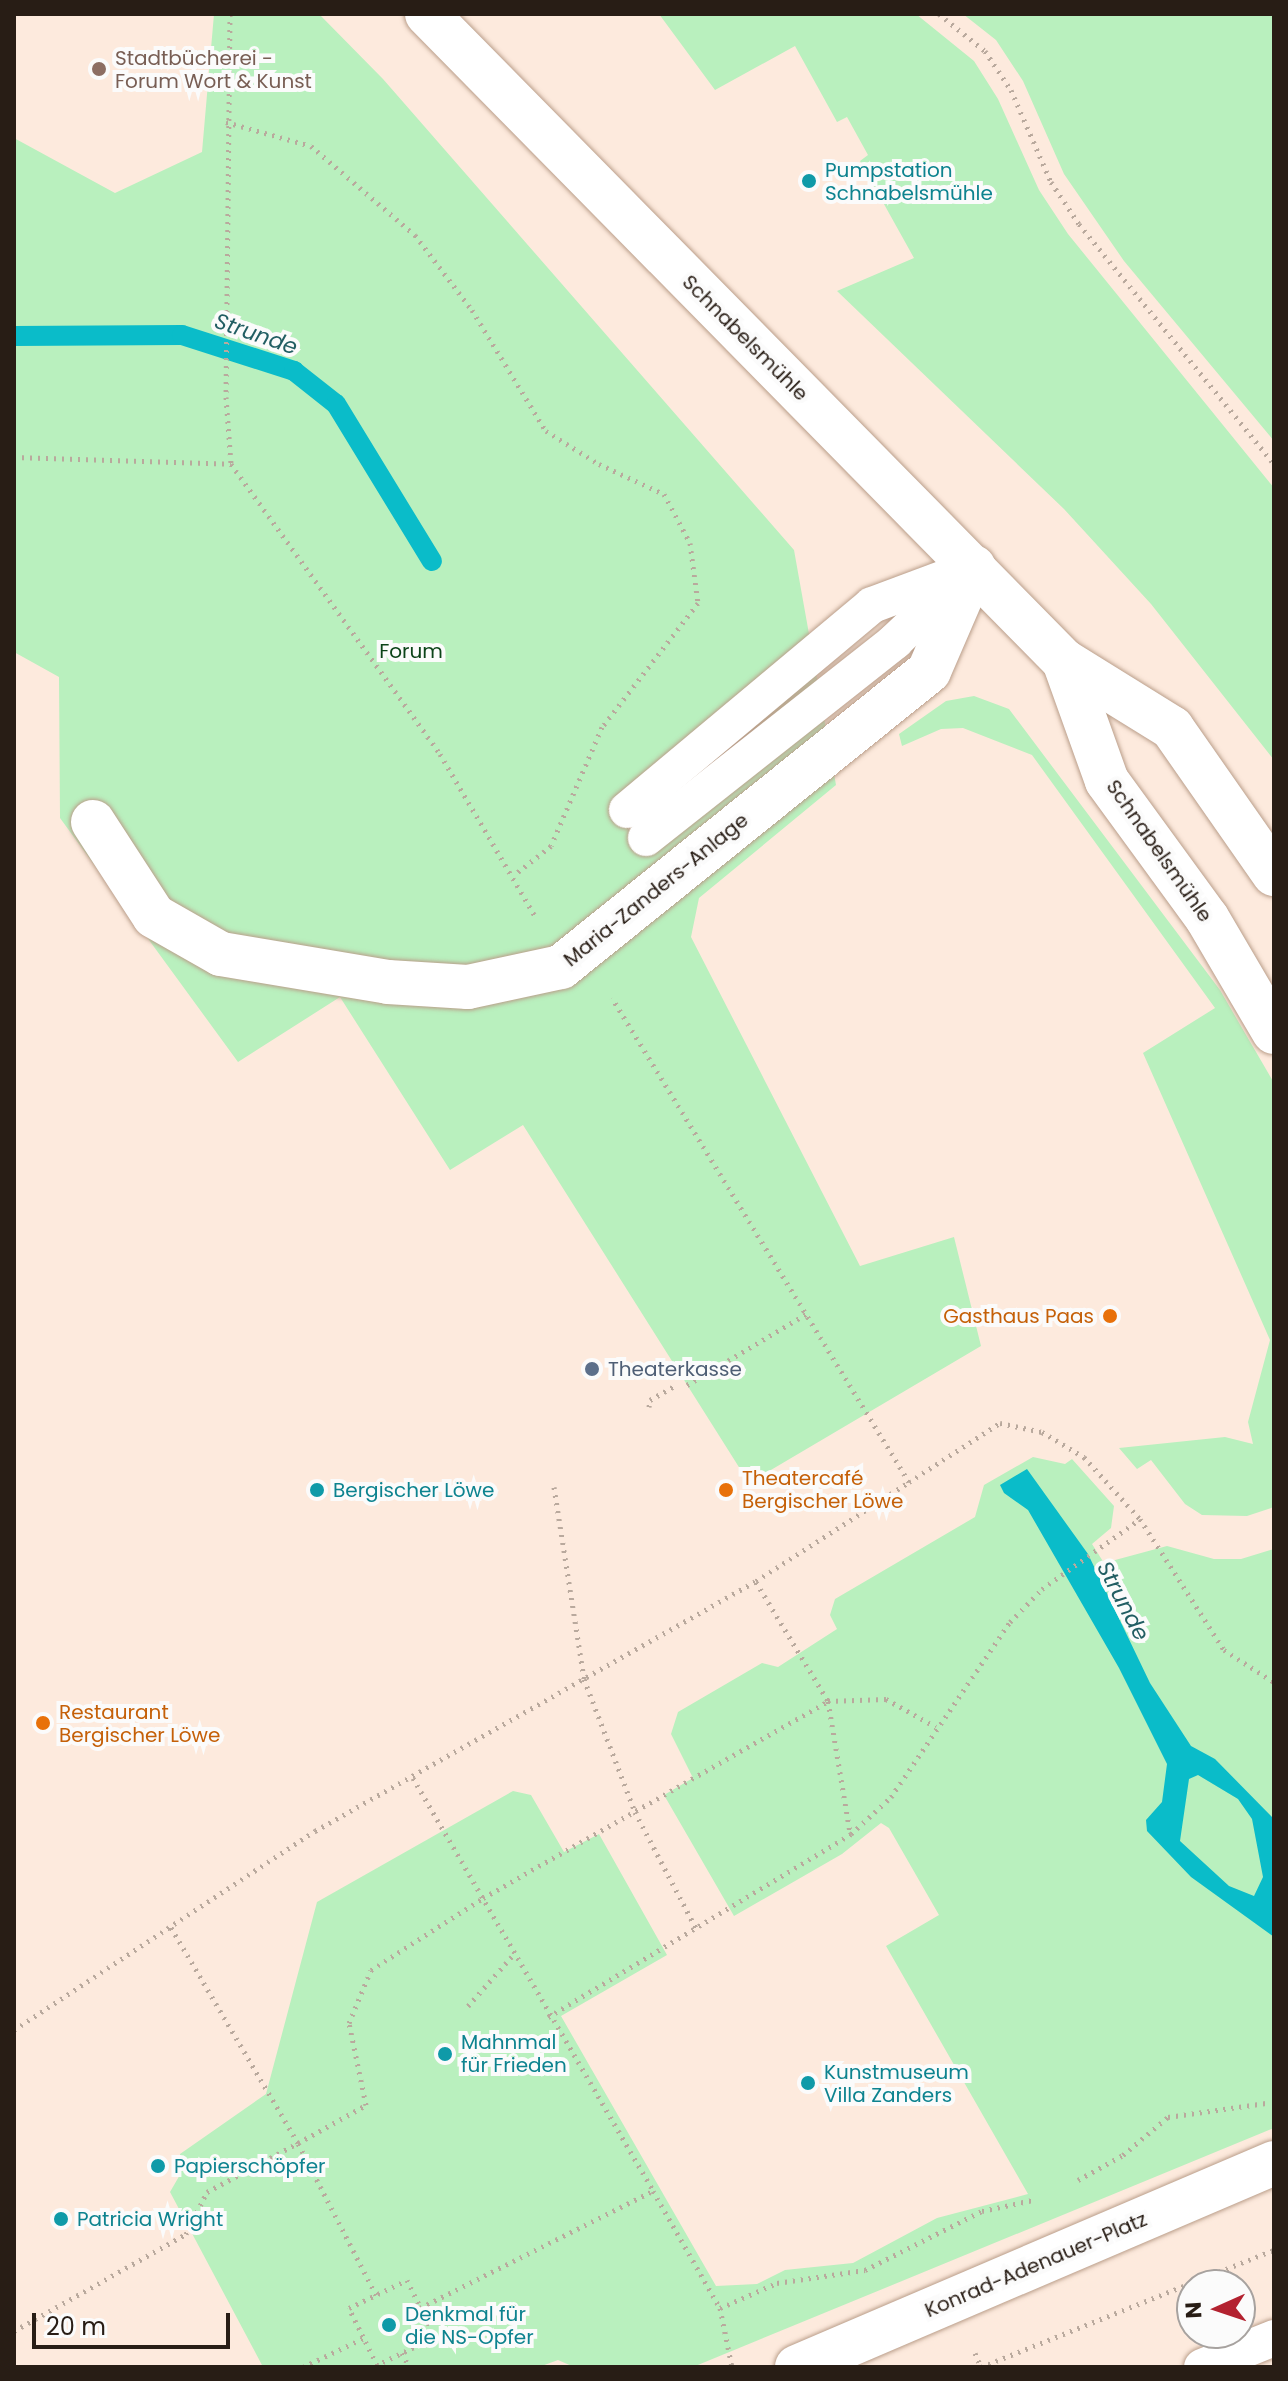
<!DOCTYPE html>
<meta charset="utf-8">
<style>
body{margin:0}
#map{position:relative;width:1288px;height:2381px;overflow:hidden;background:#fdeadd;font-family:Poppins,sans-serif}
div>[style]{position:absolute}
.green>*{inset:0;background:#b9f0be}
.water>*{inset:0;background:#0abcc9}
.stream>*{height:20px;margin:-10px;padding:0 10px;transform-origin:10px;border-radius:10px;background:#0abcc9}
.path>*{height:5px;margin-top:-2.5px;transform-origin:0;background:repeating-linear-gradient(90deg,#b9a99d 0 2px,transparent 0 8px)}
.roads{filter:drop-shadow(0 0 2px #ba9e8a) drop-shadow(0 0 2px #ba9e8a)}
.service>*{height:36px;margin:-18px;padding:0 18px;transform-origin:18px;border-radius:18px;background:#fff}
.pedestrian>*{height:44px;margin:-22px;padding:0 22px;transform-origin:22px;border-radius:22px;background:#fff}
.minor>*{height:44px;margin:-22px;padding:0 22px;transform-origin:22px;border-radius:22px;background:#fff}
.secondary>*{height:44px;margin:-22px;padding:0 22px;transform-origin:22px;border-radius:22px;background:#fff}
.dots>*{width:22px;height:22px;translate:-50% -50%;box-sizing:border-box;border:4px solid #fbfbfb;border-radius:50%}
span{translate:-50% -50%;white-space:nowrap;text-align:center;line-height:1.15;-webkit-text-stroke:8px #fbfbfb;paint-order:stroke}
.education-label{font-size:20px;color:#785e54}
.left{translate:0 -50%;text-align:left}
.culture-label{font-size:20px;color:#0d838f}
.street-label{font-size:20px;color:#281d15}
.park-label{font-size:20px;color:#0c4419}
.food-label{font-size:20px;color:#c56008}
.right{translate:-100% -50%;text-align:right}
.service-label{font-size:20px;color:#4e5e75}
.water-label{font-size:22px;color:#225e63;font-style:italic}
.frame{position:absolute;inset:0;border:16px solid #281d15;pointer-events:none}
.north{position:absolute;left:1176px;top:2269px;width:80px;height:80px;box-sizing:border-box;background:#fbfbfb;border:2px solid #a7a29f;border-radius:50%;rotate:267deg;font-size:22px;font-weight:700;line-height:32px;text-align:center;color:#281d15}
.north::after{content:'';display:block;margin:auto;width:28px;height:36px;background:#b32230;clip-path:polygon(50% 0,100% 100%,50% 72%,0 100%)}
.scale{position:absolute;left:32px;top:2313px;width:198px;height:36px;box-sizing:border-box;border:4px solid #281d15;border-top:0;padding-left:10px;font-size:24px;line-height:28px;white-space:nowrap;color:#281d15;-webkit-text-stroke:6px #fbfbfb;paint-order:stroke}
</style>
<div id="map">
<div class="green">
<div style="clip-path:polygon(214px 14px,319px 14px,383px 79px,794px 550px,836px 785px,699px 898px,691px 937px,860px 1266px,954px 1237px,981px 1346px,749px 1483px,523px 1125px,450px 1170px,340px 997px,238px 1062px,60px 818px,59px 677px,14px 652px,14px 138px,115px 193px,202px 152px)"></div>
<div style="clip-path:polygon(659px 14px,916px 14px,974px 61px,998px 99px,1039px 190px,1068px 234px,1274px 488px,1274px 760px,1151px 604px,1064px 509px,837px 291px,914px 258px,860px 161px,868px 155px,847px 117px,837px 122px,795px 46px,715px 90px)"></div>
<div style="clip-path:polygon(963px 14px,1274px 14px,1274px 441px,1124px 261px,1064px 174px,1023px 81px,996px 40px)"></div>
<div style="clip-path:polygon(974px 696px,1009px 709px,1220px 990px,1274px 1083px,1274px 1507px,1247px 1516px,1202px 1515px,1185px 1504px,1151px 1460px,1137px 1469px,1119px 1448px,1225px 1437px,1253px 1444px,1248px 1422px,1270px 1340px,1143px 1053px,1215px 1008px,1032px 755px,963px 728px,941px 729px,902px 746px,899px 734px,946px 701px)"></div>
<div style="clip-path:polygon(1033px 1457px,1065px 1464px,1072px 1459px,1114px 1506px,1111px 1528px,1092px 1544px,1104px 1563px,1167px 1546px,1214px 1559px,1241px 1559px,1274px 1549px,1274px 2128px,693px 2367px,574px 2367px,558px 2360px,539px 2367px,263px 2367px,170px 2192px,181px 2173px,180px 2154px,266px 2094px,317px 1902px,513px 1791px,531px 1795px,564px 1852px,599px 1834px,667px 1955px,561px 2016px,716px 2286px,757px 2284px,785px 2270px,853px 2263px,937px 2218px,1028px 2194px,886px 1946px,939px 1915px,889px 1828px,881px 1823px,842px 1854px,734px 1916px,664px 1795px,693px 1778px,671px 1734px,678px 1712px,762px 1663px,778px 1667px,837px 1629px,830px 1615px,835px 1599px,975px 1517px,984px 1485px)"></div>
</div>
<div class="water">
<div style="clip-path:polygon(evenodd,1027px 1469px,1088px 1554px,1150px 1683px,1191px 1746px,1215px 1759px,1274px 1819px,1274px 1937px,1191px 1877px,1147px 1831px,1146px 1820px,1162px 1802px,1167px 1764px,1119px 1668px,1028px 1510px,1004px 1493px,1000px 1485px,1027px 1469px,1198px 1775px,1238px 1799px,1252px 1819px,1263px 1877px,1254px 1896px,1229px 1886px,1180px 1841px,1189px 1779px,1198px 1775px)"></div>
</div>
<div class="stream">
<div style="left:14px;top:336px;width:168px;rotate:-0.3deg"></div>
<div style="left:182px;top:335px;width:118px;rotate:17.8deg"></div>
<div style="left:294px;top:371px;width:53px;rotate:38.2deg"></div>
<div style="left:336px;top:404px;width:184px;rotate:58.6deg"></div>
</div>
<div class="path">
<div style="left:230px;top:14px;width:383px;rotate:90.6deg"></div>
<div style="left:226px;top:397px;width:67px;rotate:85.7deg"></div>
<div style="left:939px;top:14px;width:59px;rotate:38.8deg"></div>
<div style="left:985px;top:51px;width:47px;rotate:56.3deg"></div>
<div style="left:1011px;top:90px;width:100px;rotate:66.5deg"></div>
<div style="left:1051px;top:182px;width:50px;rotate:56.3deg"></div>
<div style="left:1079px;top:224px;width:309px;rotate:50.9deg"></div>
<div style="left:226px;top:122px;width:88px;rotate:15.8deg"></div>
<div style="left:311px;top:146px;width:137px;rotate:40.6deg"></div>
<div style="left:415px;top:235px;width:94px;rotate:52.8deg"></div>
<div style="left:472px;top:310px;width:142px;rotate:58.6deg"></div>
<div style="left:546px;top:431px;width:62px;rotate:31.9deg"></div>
<div style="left:599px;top:464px;width:72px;rotate:24.8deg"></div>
<div style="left:664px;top:494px;width:55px;rotate:62deg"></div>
<div style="left:690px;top:543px;width:61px;rotate:82.4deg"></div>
<div style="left:698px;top:603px;width:157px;rotate:127.7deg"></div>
<div style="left:602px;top:727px;width:129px;rotate:113.2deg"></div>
<div style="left:551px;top:846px;width:47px;rotate:141.9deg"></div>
<div style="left:14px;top:457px;width:217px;rotate:1.8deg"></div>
<div style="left:231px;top:464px;width:357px;rotate:54.2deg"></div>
<div style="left:440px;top:754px;width:188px;rotate:59.6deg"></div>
<div style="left:687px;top:1385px;width:139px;rotate:-30.8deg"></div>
<div style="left:649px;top:1407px;width:7px;rotate:-82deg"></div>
<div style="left:650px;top:1400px;width:30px;rotate:-30deg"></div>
<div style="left:909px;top:1482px;width:108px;rotate:-33deg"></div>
<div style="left:1000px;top:1423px;width:43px;rotate:12.1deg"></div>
<div style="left:1042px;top:1432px;width:49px;rotate:30.8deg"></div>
<div style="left:1084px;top:1457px;width:84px;rotate:47.9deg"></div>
<div style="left:1140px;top:1519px;width:156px;rotate:57.3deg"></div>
<div style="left:1224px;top:1650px;width:59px;rotate:32.6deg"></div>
<div style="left:554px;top:1487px;width:194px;rotate:81.1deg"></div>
<div style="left:584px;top:1679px;width:142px;rotate:69deg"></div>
<div style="left:635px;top:1812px;width:131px;rotate:62.3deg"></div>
<div style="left:756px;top:1582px;width:139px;rotate:58.8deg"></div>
<div style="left:828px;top:1701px;width:134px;rotate:80.5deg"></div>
<div style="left:413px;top:1778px;width:478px;rotate:59.8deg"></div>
<div style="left:468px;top:2006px;width:69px;rotate:-48.5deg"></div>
<div style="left:548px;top:2017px;width:354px;rotate:-31.1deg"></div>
<div style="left:851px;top:1834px;width:54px;rotate:-42.8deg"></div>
<div style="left:891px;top:1797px;width:212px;rotate:-55.8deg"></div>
<div style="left:1010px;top:1622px;width:46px;rotate:-45.9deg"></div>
<div style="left:1042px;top:1589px;width:120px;rotate:-35.5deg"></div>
<div style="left:14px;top:2030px;width:361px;rotate:-33.5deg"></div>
<div style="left:315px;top:1831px;width:507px;rotate:-29.55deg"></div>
<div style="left:756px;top:1581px;width:182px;rotate:-32.9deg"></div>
<div style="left:909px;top:1482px;width:568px;rotate:-121.53deg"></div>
<div style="left:1078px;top:2180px;width:51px;rotate:-29.1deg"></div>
<div style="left:1123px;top:2155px;width:59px;rotate:-40.2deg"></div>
<div style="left:1168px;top:2117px;width:99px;rotate:-8.1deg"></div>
<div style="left:407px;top:2280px;width:64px;rotate:63.8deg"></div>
<div style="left:435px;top:2337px;width:64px;rotate:154.2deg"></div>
<div style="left:377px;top:2365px;width:64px;rotate:-116.2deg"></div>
<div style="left:349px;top:2308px;width:64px;rotate:-25.8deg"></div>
<div style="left:376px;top:2295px;width:171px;rotate:-117.2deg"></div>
<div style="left:298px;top:2143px;width:78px;rotate:-29.2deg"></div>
<div style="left:366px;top:2105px;width:84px;rotate:-101.7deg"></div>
<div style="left:349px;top:2023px;width:57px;rotate:-67.5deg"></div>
<div style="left:371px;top:1970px;width:133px;rotate:-32.7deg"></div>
<div style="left:483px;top:1898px;width:397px;rotate:-29.7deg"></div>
<div style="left:828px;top:1701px;width:58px;rotate:-2deg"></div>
<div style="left:886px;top:1699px;width:57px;rotate:29.2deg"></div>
<div style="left:420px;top:2308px;width:261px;rotate:-26.7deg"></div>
<div style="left:653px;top:2191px;width:135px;rotate:60.2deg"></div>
<div style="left:720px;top:2308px;width:60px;rotate:78.5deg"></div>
<div style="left:720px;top:2308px;width:62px;rotate:-23.7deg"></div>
<div style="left:777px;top:2283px;width:89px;rotate:-8.4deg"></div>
<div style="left:865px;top:2270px;width:131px;rotate:-26.8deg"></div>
<div style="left:982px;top:2211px;width:52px;rotate:-12.2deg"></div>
<div style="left:14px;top:2331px;width:197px;rotate:-29.4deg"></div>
<div style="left:186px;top:2234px;width:47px;rotate:-63.4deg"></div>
<div style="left:207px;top:2192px;width:103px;rotate:-28.3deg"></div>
<div style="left:298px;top:2143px;width:251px;rotate:-120.5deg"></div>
<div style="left:402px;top:2353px;width:16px;rotate:63deg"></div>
<div style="left:975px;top:2353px;width:15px;rotate:67deg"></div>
<div style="left:981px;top:2367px;width:315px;rotate:-21.8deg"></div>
<div style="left:303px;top:2367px;width:68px;rotate:-25.4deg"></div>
</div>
<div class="roads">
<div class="service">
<div style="left:627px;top:810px;width:319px;rotate:-39.9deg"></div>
<div style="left:872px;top:605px;width:109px;rotate:-20.4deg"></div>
<div style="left:646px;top:838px;width:318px;rotate:-38.3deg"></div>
<div style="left:895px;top:641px;width:92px;rotate:-43.2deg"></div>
<div style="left:1202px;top:2367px;width:78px;rotate:-21.9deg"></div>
</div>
<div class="pedestrian">
<div style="left:797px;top:2367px;width:519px;rotate:-23.16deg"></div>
</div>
<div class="minor">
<div style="left:93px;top:822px;width:112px;rotate:57deg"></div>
<div style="left:154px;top:916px;width:77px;rotate:29.6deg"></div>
<div style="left:221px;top:954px;width:169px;rotate:9.5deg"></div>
<div style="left:388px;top:982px;width:80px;rotate:3.6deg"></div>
<div style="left:468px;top:987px;width:95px;rotate:-12.1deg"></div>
<div style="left:561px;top:967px;width:472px;rotate:-38.8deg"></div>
<div style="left:929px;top:671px;width:113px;rotate:-66.6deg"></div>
</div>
<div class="secondary">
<div style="left:427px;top:14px;width:908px;rotate:45.45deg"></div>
<div style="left:1064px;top:661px;width:127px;rotate:31.8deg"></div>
<div style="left:1172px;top:728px;width:178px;rotate:55.1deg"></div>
<div style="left:1064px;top:661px;width:127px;rotate:70.3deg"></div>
<div style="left:1107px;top:781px;width:170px;rotate:53.9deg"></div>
<div style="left:1207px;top:918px;width:132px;rotate:59.6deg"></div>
</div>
</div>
<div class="dots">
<div style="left:99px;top:69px;background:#8d6e63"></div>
<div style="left:809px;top:181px;background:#0f9aa8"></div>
<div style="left:1110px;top:1316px;background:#e8710a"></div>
<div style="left:592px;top:1369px;background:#5c6f8a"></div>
<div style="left:317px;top:1490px;background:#0f9aa8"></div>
<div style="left:726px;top:1490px;background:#e8710a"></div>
<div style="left:43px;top:1723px;background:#e8710a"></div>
<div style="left:445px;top:2054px;background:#0f9aa8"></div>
<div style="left:808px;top:2083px;background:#0f9aa8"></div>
<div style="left:158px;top:2166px;background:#0f9aa8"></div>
<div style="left:61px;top:2219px;background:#0f9aa8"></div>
<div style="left:389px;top:2325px;background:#0f9aa8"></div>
</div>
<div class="education-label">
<span class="left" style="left:115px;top:70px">Stadtbücherei -<br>Forum Wort &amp; Kunst</span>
</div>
<div class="culture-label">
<span class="left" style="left:825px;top:182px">Pumpstation<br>Schnabelsmühle</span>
<span class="left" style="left:333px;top:1490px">Bergischer Löwe</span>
<span class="left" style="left:461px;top:2054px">Mahnmal<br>für Frieden</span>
<span class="left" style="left:824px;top:2084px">Kunstmuseum<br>Villa Zanders</span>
<span class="left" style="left:174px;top:2166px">Papierschöpfer</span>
<span class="left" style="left:77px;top:2219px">Patricia Wright</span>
<span class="left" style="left:405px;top:2326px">Denkmal für<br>die NS-Opfer</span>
</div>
<div class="street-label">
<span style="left:745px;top:338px;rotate:45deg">Schnabelsmühle</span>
<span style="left:1159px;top:851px;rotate:55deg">Schnabelsmühle</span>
<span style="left:656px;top:890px;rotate:-39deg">Maria-Zanders-Anlage</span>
<span style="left:1036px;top:2265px;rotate:-23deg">Konrad-Adenauer-Platz</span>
</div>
<div class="park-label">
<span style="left:411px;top:651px">Forum</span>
</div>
<div class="food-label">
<span class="right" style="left:1094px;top:1316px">Gasthaus Paas</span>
<span class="left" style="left:742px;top:1490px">Theatercafé<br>Bergischer Löwe</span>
<span class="left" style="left:59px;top:1724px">Restaurant<br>Bergischer Löwe</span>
</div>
<div class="service-label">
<span class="left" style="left:608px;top:1369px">Theaterkasse</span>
</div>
<div class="water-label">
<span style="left:256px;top:334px;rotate:19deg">Strunde</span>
<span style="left:1123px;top:1601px;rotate:62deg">Strunde</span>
</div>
<div class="frame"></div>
<div class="north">N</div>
<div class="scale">20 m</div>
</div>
